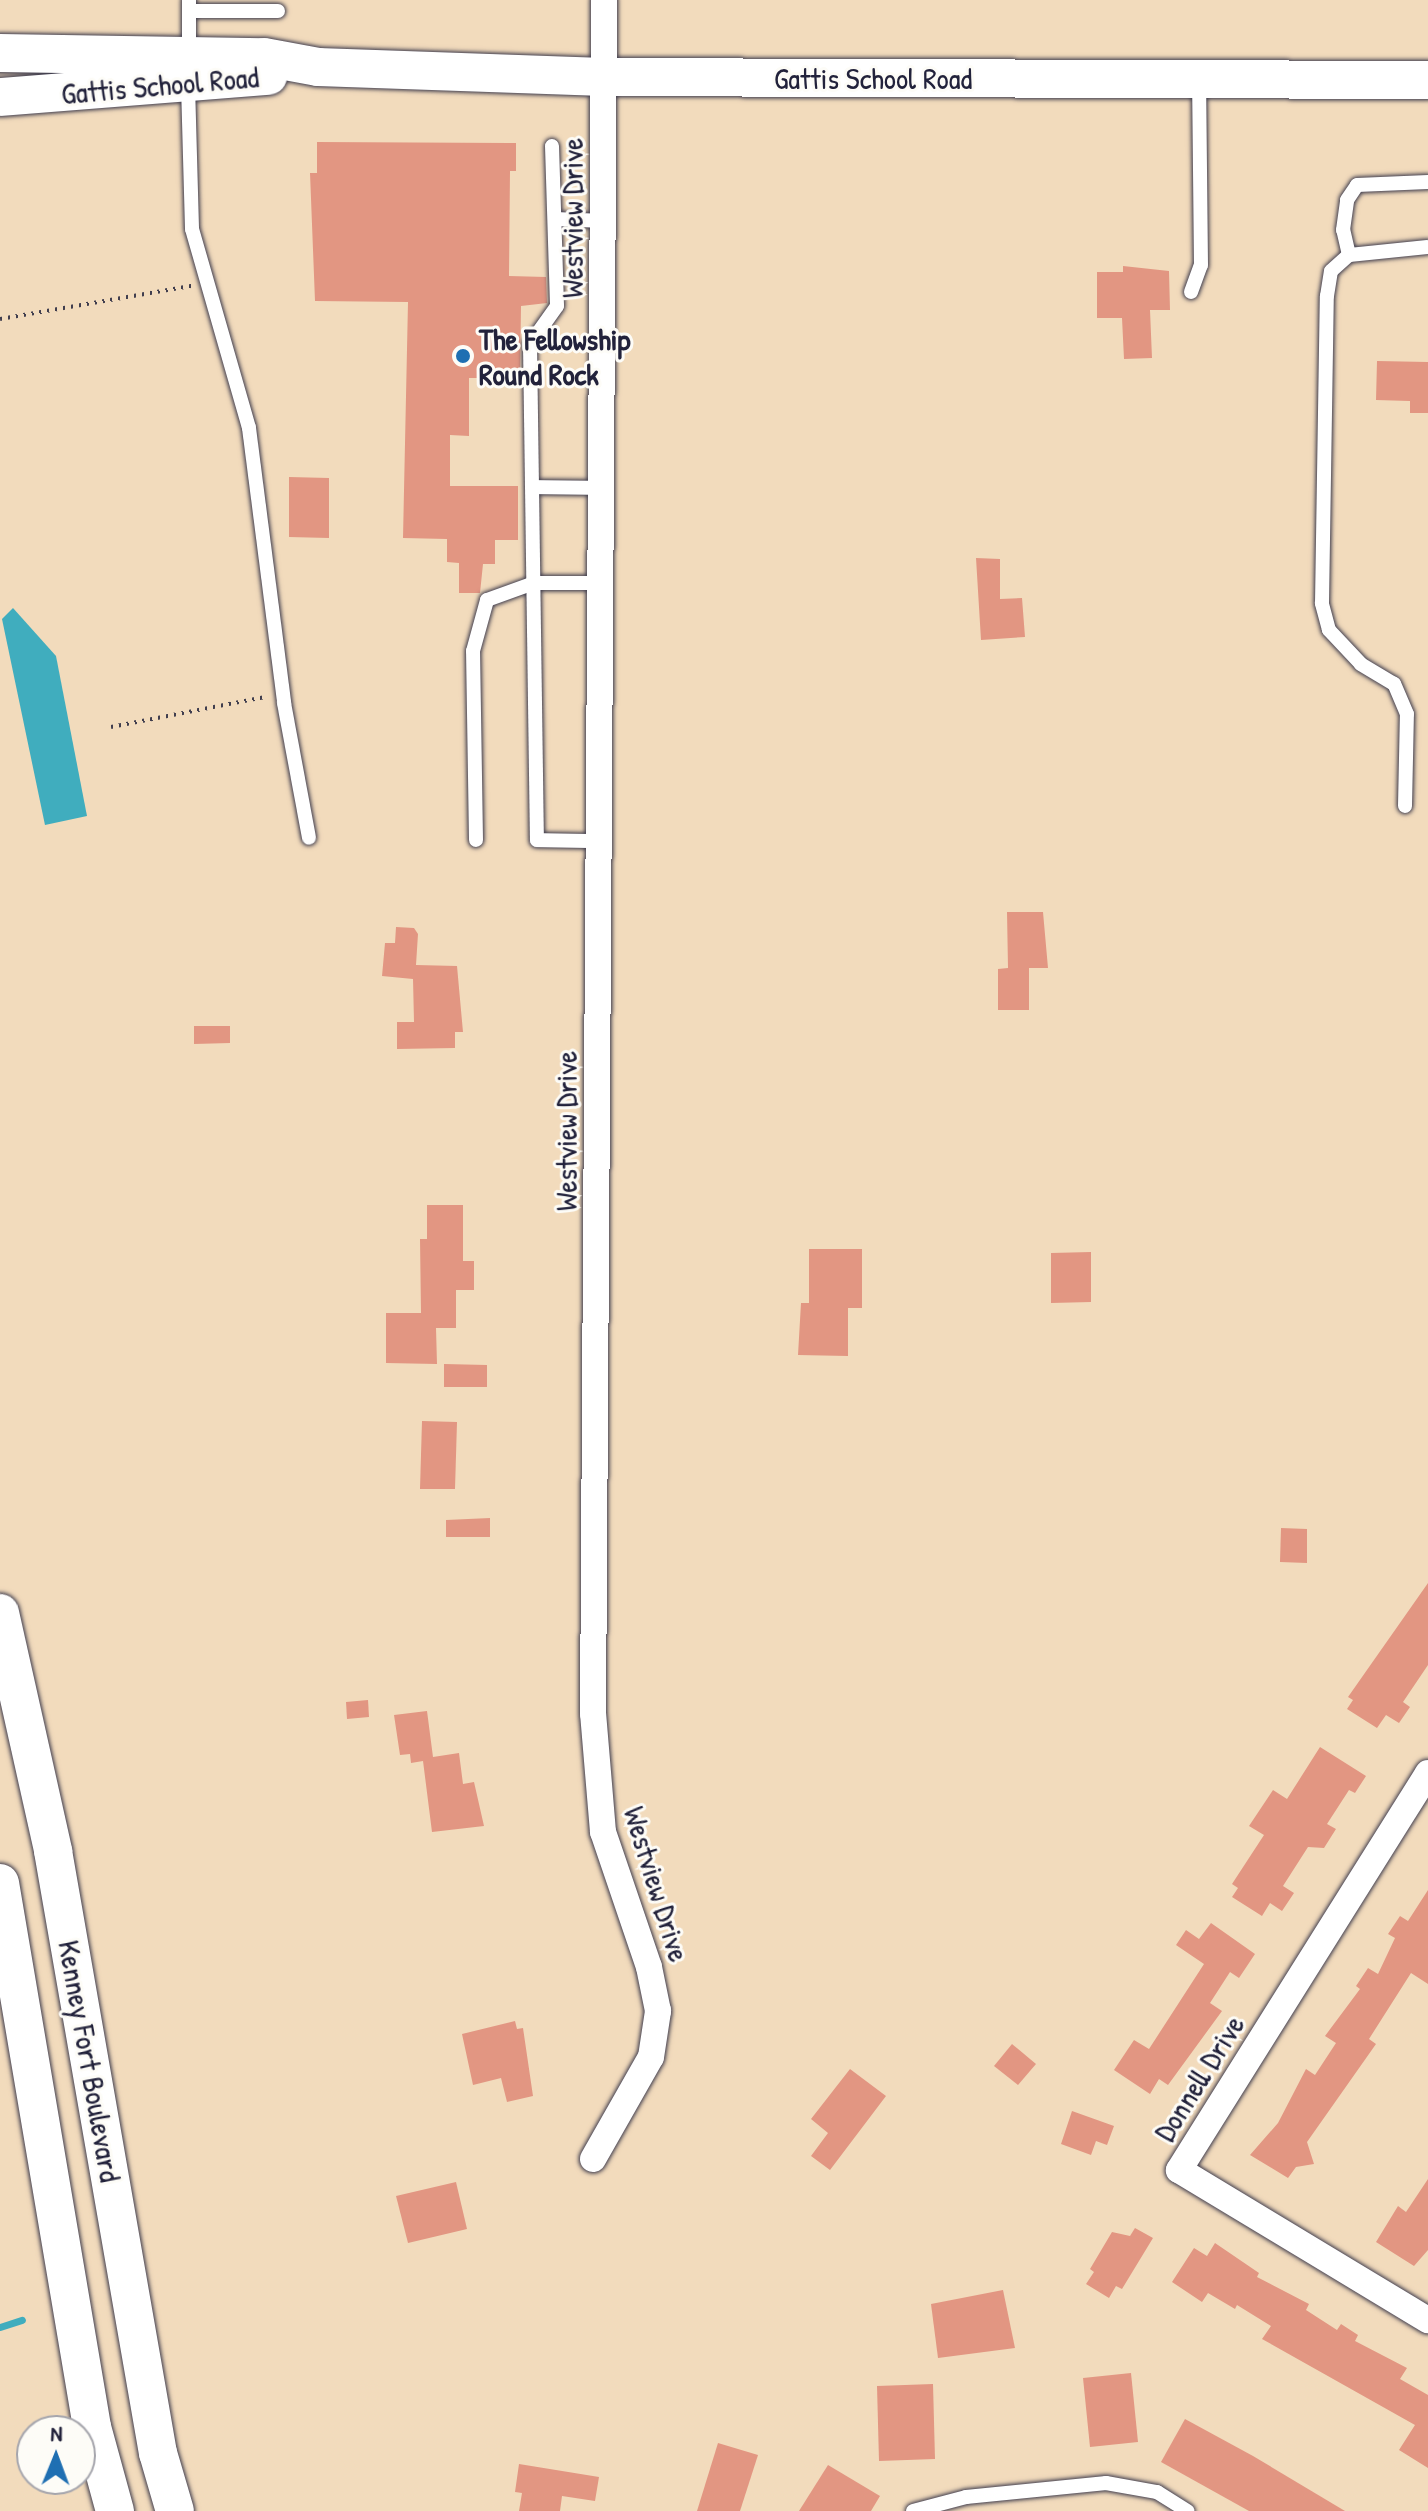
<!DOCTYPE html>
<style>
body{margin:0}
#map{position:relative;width:1428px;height:2511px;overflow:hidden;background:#f2dbbc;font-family:"Patrick Hand",sans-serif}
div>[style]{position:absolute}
.water>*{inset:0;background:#40adbe}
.stream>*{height:7px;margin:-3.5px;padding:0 3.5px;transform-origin:3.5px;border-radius:3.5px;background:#40adbe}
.building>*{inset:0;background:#e29682}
.path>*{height:4px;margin-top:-2px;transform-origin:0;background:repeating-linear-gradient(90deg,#413e4e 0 2px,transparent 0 8px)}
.roads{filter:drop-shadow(0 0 2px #413e4e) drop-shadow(0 0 2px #413e4e)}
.lane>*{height:14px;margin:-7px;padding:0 7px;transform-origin:7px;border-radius:7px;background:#fff}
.street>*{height:26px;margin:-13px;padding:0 13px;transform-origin:13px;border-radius:13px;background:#fff}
.secondary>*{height:38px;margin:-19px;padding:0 19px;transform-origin:19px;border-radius:19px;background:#fff}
.dots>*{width:22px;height:22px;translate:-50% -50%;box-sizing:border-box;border:4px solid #fdfcf7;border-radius:50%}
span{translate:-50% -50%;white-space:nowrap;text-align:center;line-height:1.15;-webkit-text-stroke:6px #fdfcf7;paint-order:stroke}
.street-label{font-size:30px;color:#22223b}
.poi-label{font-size:30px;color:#22223b;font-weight:700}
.left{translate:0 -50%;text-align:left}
.north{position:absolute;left:16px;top:2415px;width:80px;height:80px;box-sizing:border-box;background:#fdfcf7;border:2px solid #a5a5ac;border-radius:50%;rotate:1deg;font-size:22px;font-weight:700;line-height:32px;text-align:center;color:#22223b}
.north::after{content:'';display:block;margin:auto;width:28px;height:36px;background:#1f6fb2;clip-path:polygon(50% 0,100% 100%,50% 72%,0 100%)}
</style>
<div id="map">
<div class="water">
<div style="clip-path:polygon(13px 608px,56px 656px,87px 816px,45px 825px,2px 619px)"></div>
</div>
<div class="stream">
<div style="left:0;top:2327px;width:23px;rotate:-18deg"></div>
</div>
<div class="building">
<div style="clip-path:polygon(317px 142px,516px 143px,516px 171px,510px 171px,509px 276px,546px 277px,547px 303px,521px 306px,520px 378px,469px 378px,469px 436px,450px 435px,450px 486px,518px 486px,518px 540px,495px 540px,495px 564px,483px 564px,480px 593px,459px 593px,459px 563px,447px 562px,447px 539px,403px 538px,408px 302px,315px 301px,310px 173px,317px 173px)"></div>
<div style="clip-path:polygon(1123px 266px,1169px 271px,1170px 310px,1150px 310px,1152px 358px,1124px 359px,1122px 318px,1097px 318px,1097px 272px,1123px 272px)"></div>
<div style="clip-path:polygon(1377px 361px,1428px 362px,1428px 413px,1410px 413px,1410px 401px,1376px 400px)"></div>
<div style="clip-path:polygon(289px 477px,329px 478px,329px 538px,289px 537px)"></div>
<div style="clip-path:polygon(976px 558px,1000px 559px,1000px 599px,1022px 598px,1025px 637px,981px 640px)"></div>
<div style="clip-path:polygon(1007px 912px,1043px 912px,1048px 968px,1029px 968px,1029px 1010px,998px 1010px,998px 969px,1008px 968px)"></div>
<div style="clip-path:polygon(396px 927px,414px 928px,418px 934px,416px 965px,457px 966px,463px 1032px,455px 1032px,455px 1048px,397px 1049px,397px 1022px,414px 1022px,413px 979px,382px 976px,385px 943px,395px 943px)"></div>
<div style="clip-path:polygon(194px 1026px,230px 1026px,230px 1043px,194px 1044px)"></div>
<div style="clip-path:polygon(427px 1205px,463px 1205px,463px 1261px,474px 1261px,474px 1290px,456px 1290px,456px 1328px,436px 1328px,437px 1364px,386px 1363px,386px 1313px,421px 1313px,420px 1239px,427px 1239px)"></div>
<div style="clip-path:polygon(809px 1249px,862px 1249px,862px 1308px,848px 1308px,848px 1356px,798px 1355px,801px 1303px,809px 1303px)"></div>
<div style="clip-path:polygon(1091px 1252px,1091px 1302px,1051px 1303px,1051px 1253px)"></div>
<div style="clip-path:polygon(444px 1364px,487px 1365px,487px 1387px,444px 1387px)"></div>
<div style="clip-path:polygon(422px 1421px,457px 1422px,455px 1489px,420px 1489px)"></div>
<div style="clip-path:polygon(490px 1518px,490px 1537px,446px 1537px,446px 1520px)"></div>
<div style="clip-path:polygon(1281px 1528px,1307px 1529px,1307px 1563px,1280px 1562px)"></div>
<div style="clip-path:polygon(1428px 1583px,1428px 1665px,1403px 1702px,1410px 1707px,1399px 1723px,1386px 1715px,1377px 1728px,1347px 1709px,1353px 1700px,1348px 1697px)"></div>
<div style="clip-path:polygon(368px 1700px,369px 1717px,347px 1719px,346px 1702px)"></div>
<div style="clip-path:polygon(427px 1711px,433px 1757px,459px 1753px,463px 1784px,474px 1782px,484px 1826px,432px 1832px,423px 1761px,411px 1763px,410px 1754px,400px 1755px,394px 1715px)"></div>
<div style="clip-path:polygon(1320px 1747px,1366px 1776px,1355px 1793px,1349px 1790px,1327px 1824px,1336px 1829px,1324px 1848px,1308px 1847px,1283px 1886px,1294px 1893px,1282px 1911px,1270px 1903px,1262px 1916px,1232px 1897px,1238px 1888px,1232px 1884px,1264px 1835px,1249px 1826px,1273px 1790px,1287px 1799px)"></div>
<div style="clip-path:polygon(1428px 1890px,1428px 1984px,1411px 1973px,1369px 2039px,1376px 2044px,1307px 2142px,1314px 2164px,1296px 2167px,1288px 2178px,1250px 2155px,1278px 2123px,1306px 2069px,1315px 2075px,1336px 2043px,1325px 2036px,1360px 1989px,1356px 1986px,1368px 1968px,1378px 1974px,1395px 1938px,1388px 1934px,1400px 1916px,1408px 1921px)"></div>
<div style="clip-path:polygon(1211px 1923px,1255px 1954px,1239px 1978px,1230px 1972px,1210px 2003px,1222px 2011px,1168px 2085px,1159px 2079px,1150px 2094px,1114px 2070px,1134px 2040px,1149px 2049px,1204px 1964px,1176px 1945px,1186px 1930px,1199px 1939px)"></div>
<div style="clip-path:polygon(515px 2021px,517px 2029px,523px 2028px,533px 2096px,507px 2102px,501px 2078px,473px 2085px,462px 2034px)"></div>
<div style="clip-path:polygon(1012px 2044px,1036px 2064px,1018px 2085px,994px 2066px)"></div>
<div style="clip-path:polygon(850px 2069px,886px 2096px,830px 2170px,811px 2156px,828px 2133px,811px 2119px)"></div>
<div style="clip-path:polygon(1072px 2111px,1114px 2126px,1107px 2145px,1096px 2141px,1091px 2155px,1061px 2144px)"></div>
<div style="clip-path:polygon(1428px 2179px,1428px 2250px,1414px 2266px,1376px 2242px,1398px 2206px,1406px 2212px)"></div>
<div style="clip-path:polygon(456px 2182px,467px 2229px,408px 2243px,396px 2196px)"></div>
<div style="clip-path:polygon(1135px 2228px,1153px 2238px,1122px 2289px,1116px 2286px,1109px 2298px,1086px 2284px,1094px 2272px,1090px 2269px,1112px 2232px,1130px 2236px)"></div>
<div style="clip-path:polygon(1215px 2243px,1259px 2273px,1257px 2277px,1309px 2304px,1306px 2310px,1337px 2330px,1341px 2324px,1358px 2335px,1355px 2341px,1407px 2368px,1400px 2379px,1428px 2395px,1428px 2468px,1399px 2450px,1415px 2425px,1262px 2339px,1271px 2326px,1237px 2305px,1235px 2309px,1208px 2293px,1202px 2302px,1172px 2282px,1194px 2248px,1207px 2256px)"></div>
<div style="clip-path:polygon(1003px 2290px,1015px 2348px,938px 2358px,931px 2304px)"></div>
<div style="clip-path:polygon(1131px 2373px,1138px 2442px,1090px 2447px,1083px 2378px)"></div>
<div style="clip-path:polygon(933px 2384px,935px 2459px,879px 2461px,877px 2386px)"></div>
<div style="clip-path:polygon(1185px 2419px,1253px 2456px,1345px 2511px,1249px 2511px,1161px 2462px)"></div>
<div style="clip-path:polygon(718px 2443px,758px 2455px,740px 2511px,697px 2511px)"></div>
<div style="clip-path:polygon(519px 2464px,599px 2477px,595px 2501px,562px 2496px,560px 2511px,519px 2511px,522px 2493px,515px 2492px)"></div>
<div style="clip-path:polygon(828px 2465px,880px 2496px,871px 2511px,799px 2511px)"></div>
</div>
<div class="path">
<div style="left:0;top:319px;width:195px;rotate:-9.8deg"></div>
<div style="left:111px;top:727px;width:157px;rotate:-11deg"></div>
</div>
<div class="roads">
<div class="lane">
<div style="left:189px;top:11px;width:89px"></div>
<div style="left:189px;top:56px;width:56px;rotate:-90deg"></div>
<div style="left:188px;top:85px;width:144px;rotate:88.4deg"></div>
<div style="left:192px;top:229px;width:207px;rotate:74deg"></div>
<div style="left:249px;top:428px;width:277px;rotate:82.7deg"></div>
<div style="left:284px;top:703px;width:137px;rotate:79.5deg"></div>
<div style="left:552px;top:146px;width:160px;rotate:88.2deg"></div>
<div style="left:557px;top:306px;width:47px;rotate:125.4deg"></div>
<div style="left:530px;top:344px;width:496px;rotate:89.2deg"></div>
<div style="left:537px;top:840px;width:60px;rotate:1deg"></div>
<div style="left:555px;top:219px;width:49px;rotate:2.3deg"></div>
<div style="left:1349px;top:255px;width:26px;rotate:-103deg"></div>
<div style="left:1343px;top:230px;width:30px;rotate:-82deg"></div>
<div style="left:1347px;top:200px;width:18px;rotate:-56deg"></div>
<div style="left:1357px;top:185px;width:71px;rotate:-2.4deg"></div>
<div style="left:1191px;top:292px;width:29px;rotate:-70deg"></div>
<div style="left:1201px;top:265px;width:183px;rotate:-90.6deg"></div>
<div style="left:533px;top:487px;width:70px;rotate:0.8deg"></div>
<div style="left:1405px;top:806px;width:92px;rotate:-88.8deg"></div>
<div style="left:1407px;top:714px;width:33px;rotate:-113deg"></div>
<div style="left:1394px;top:684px;width:39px;rotate:-149deg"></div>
<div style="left:1361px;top:664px;width:47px;rotate:-133.3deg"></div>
<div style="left:1329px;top:630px;width:28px;rotate:-105deg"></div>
<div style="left:1322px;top:603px;width:307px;rotate:-89.1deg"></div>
<div style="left:1327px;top:296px;width:25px;rotate:-81deg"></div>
<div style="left:1331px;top:271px;width:24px;rotate:-42deg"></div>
<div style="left:1349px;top:255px;width:79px;rotate:-5.8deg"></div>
<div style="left:476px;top:840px;width:189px;rotate:-90.9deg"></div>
<div style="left:473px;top:651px;width:53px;rotate:-74.6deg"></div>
<div style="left:487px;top:600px;width:50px;rotate:-19.9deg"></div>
<div style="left:534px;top:583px;width:68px"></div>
<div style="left:913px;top:2511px;width:55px;rotate:-14.8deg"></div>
<div style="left:966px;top:2497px;width:141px;rotate:-5.7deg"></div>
<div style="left:1106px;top:2483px;width:52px;rotate:10deg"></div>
<div style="left:1157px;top:2492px;width:36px;rotate:32deg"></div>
</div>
<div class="street">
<div style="left:1428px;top:1773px;width:469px;rotate:122.1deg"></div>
<div style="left:1179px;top:2170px;width:291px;rotate:31.1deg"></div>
<div style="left:593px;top:2159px;width:117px;rotate:-60.4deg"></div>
<div style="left:651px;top:2057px;width:47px;rotate:-81.3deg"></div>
<div style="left:658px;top:2011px;width:45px;rotate:-101.6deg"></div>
<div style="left:649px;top:1967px;width:143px;rotate:-108.8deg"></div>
<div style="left:603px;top:1832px;width:118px;rotate:-94.8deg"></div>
<div style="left:593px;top:1714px;width:1714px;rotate:-89.63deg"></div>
</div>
<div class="secondary">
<div style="left:0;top:53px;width:264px;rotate:0.9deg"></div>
<div style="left:264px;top:57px;width:55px;rotate:10.5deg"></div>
<div style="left:318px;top:67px;width:286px;rotate:2deg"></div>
<div style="left:604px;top:77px;width:824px;rotate:0.21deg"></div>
<div style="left:0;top:97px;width:269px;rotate:-4.5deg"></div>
<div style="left:0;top:1613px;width:244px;rotate:77.4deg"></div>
<div style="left:53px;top:1851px;width:611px;rotate:80.11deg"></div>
<div style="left:158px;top:2453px;width:60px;rotate:73.7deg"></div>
<div style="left:0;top:1883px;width:552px;rotate:80.4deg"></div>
<div style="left:92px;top:2427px;width:87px;rotate:74.7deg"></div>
</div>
</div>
<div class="dots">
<div style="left:463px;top:356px;background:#1f6fb2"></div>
</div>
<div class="street-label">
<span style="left:873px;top:78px">Gattis School Road</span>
<span style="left:160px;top:85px;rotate:-5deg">Gattis School Road</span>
<span style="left:572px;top:218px;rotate:-90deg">Westview Drive</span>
<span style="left:566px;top:1131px;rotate:-90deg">Westview Drive</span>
<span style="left:657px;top:1884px;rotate:73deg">Westview Drive</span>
<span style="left:90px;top:2061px;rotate:80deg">Kenney Fort Boulevard</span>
<span style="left:1199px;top:2078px;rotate:-58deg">Donnell Drive</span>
</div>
<div class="poi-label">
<span class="left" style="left:479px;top:356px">The Fellowship<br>Round Rock</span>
</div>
<div class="north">N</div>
</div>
